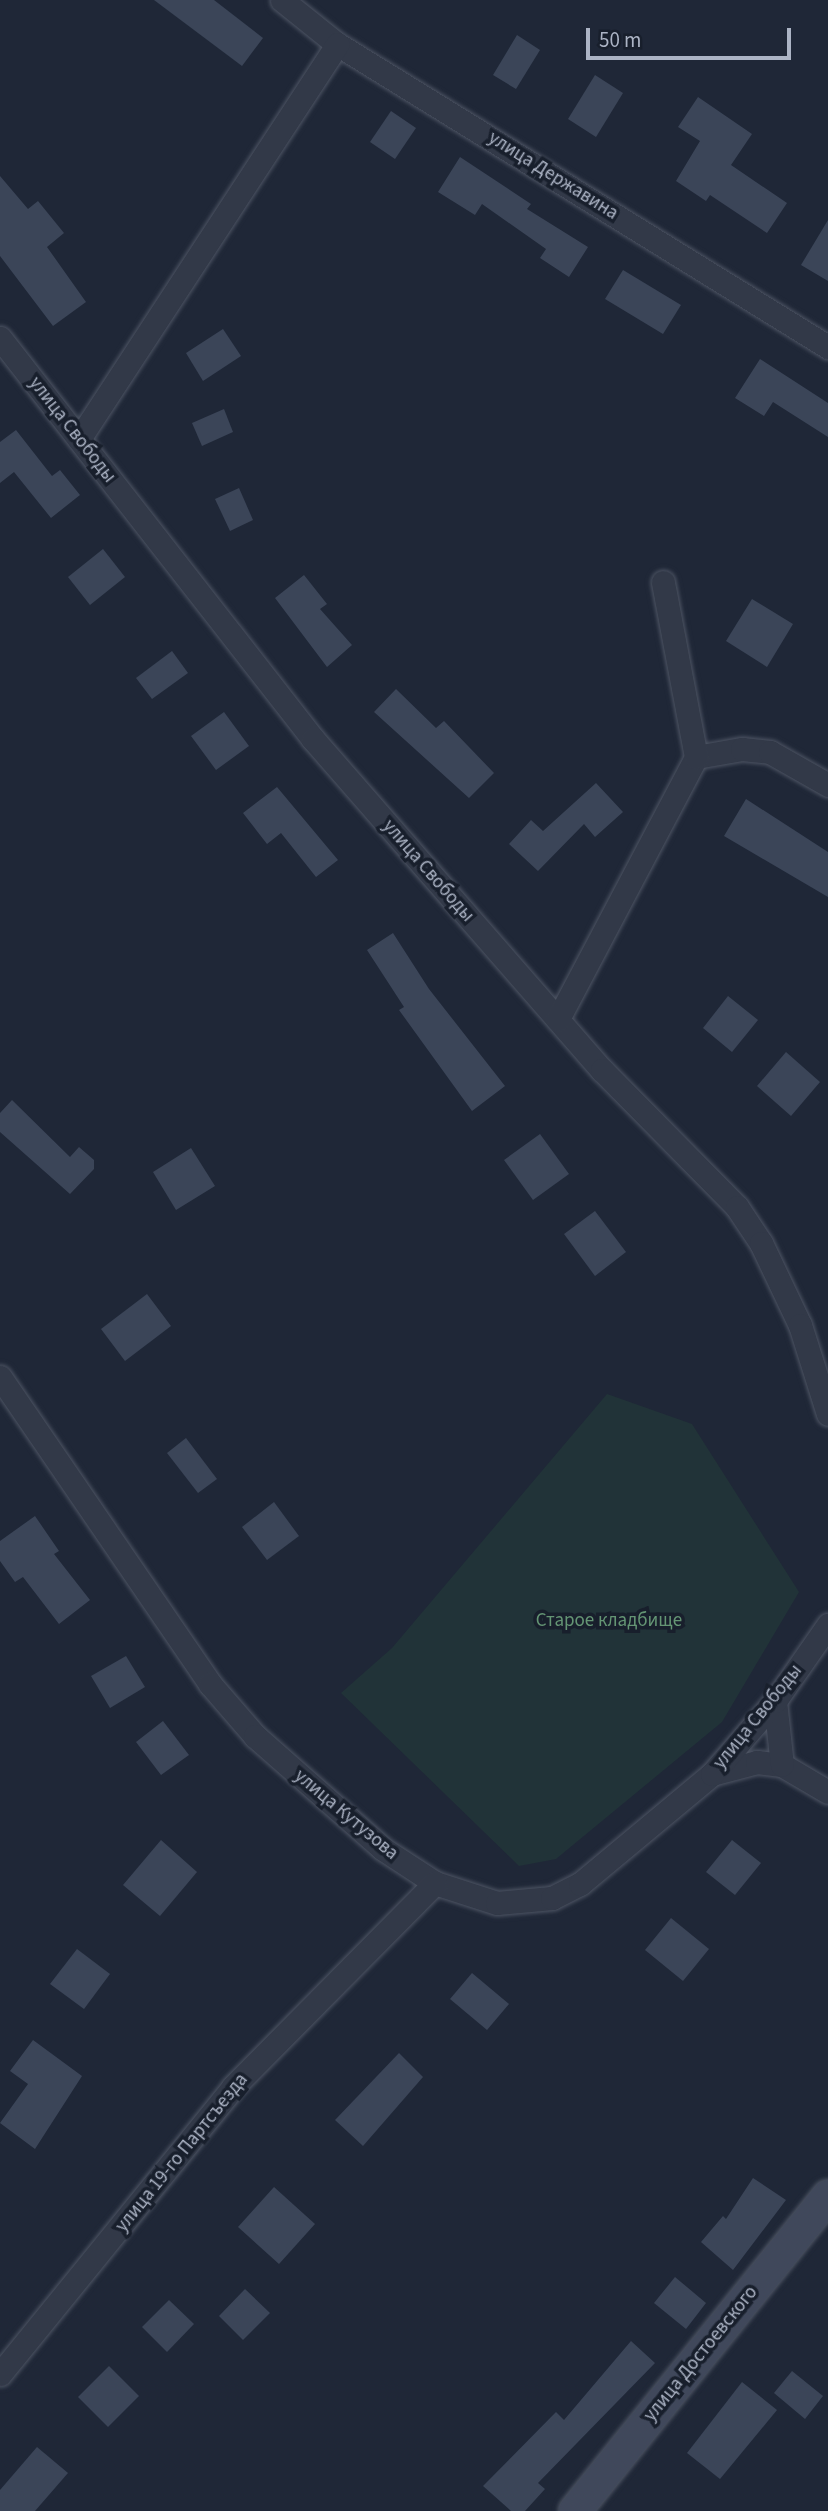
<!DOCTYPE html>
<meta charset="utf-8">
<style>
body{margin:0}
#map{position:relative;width:828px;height:2511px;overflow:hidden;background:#1f2737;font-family:"Source Sans 3",sans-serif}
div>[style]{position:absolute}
.green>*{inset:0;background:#213338}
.building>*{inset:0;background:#3b4558}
.roads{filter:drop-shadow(0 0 2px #4d5463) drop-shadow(0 0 2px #4d5463)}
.street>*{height:23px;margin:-11.5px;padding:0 11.5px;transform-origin:11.5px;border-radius:11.5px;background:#323948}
.secondary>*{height:32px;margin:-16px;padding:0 16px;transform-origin:16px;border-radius:16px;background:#40485b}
span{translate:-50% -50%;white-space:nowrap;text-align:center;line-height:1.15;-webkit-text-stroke:7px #181f2c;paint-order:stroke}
.street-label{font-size:19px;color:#acb4c5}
.park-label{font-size:19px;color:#649574}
.scale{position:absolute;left:586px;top:28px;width:205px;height:32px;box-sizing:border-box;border:4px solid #acb4c5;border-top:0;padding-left:9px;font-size:21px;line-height:24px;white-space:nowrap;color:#acb4c5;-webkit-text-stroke:5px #181f2c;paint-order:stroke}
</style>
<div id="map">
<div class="green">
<div style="clip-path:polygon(607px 1394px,692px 1424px,799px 1592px,722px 1722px,556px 1859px,519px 1866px,341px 1693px,392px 1648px)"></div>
</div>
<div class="building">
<div style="clip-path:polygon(154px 0,214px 0,263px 38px,242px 66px)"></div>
<div style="clip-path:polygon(517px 35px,540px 50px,516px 89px,493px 75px)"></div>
<div style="clip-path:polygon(595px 75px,623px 93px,596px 137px,568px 119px)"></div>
<div style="clip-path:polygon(698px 97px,752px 134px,731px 165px,787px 203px,767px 233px,710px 195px,706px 201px,676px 181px,700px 141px,678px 127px)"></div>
<div style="clip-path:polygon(391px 111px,416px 128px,395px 159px,370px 142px)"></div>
<div style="clip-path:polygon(460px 157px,531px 204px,527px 209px,588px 247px,569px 277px,540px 258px,546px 249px,482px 204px,475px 215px,438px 192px)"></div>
<div style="clip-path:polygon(0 176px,28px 209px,38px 201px,64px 233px,47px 247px,86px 302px,53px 326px,0 256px)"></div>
<div style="clip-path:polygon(828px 220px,828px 281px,801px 265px)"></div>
<div style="clip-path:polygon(623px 270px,681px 305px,663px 334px,605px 299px)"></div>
<div style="clip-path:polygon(223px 329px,241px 356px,203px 381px,186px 353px)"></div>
<div style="clip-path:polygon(760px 359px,828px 403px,828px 437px,773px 402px,764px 416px,735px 398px)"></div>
<div style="clip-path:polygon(224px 409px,233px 432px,202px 446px,192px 423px)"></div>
<div style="clip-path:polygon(16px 430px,52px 476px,60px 470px,80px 495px,51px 518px,14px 472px,0 483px,0 442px)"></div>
<div style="clip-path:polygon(239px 488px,253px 520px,230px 531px,215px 499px)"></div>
<div style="clip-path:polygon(103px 549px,125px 577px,90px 605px,68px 577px)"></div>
<div style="clip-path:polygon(304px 575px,327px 604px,320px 609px,352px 645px,327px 667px,275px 598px)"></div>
<div style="clip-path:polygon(752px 599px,793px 624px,767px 667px,726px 641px)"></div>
<div style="clip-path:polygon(172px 651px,188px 673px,152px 699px,136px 678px)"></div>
<div style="clip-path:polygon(396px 689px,436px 728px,444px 721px,494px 773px,469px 798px,374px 712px)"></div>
<div style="clip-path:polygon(224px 712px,249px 746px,216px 770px,191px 736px)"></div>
<div style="clip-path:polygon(596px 783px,623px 812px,595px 837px,584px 824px,538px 871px,509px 844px,531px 820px,543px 831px)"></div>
<div style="clip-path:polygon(277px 787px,338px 860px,316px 877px,281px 833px,267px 844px,243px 813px)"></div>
<div style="clip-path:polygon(746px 799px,828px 852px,828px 897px,724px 836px)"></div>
<div style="clip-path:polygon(393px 933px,429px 989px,505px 1086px,472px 1111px,399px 1010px,404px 1007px,367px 950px)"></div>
<div style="clip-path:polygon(728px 996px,758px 1020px,732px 1052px,703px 1028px)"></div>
<div style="clip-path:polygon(786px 1052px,820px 1082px,791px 1116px,757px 1086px)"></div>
<div style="clip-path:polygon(12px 1100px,70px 1157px,79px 1147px,94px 1160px,94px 1169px,70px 1194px,0 1132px,0 1113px)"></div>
<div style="clip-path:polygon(540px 1134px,569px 1174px,533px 1200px,504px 1160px)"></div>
<div style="clip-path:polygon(191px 1148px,215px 1186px,176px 1210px,153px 1172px)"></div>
<div style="clip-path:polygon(595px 1211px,626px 1252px,595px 1276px,564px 1234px)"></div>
<div style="clip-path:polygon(147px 1294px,171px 1326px,125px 1361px,101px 1329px)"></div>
<div style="clip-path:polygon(186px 1438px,217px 1479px,198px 1493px,167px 1453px)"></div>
<div style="clip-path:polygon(274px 1502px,299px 1536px,267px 1560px,242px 1527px)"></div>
<div style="clip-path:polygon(35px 1516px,59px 1551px,54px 1554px,90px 1600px,59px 1624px,23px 1577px,15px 1582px,0 1561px,0 1541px)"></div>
<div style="clip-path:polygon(126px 1656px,145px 1687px,110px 1708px,91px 1676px)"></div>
<div style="clip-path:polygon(163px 1721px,189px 1755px,161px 1775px,136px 1742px)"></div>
<div style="clip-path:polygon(161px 1840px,197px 1872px,160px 1916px,123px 1885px)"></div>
<div style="clip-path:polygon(732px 1840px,761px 1863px,735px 1895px,706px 1872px)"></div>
<div style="clip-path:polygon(671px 1918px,709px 1949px,683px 1981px,645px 1950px)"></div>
<div style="clip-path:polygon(77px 1949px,110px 1974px,84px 2009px,50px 1984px)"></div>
<div style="clip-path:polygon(472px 1973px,509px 2004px,487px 2030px,450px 1999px)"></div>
<div style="clip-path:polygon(33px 2040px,82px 2076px,35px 2149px,0 2123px,28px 2084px,10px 2071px)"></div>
<div style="clip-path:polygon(399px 2053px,423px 2077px,363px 2146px,335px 2120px)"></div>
<div style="clip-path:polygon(753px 2178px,786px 2200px,733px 2270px,701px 2242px,723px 2216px,726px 2219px)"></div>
<div style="clip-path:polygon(274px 2187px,315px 2224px,279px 2264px,238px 2227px)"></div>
<div style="clip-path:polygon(675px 2277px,706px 2303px,686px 2329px,654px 2303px)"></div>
<div style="clip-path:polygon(245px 2289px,270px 2313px,243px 2340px,219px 2316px)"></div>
<div style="clip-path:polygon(169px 2300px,194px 2324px,167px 2352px,142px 2327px)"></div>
<div style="clip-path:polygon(631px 2341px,655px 2363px,538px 2483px,545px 2489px,525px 2511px,511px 2511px,483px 2486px,556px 2412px,564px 2420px)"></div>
<div style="clip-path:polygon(109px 2366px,139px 2396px,108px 2427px,78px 2397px)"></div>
<div style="clip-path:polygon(792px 2371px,823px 2396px,805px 2419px,774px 2393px)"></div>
<div style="clip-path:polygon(742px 2382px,777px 2410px,720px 2479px,687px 2453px)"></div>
<div style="clip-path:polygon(37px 2447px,68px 2473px,35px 2511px,0 2511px,0 2490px)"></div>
</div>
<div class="roads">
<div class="street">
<div style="left:282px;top:0;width:70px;rotate:38.7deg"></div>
<div style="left:337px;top:44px;width:577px;rotate:31.68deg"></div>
<div style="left:0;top:338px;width:509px;rotate:52.03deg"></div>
<div style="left:313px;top:739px;width:439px;rotate:48.9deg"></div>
<div style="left:602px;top:1070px;width:192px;rotate:45.4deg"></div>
<div style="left:737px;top:1207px;width:43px;rotate:56.3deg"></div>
<div style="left:761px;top:1243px;width:91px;rotate:64.6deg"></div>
<div style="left:800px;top:1325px;width:93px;rotate:72.5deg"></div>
<div style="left:79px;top:439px;width:472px;rotate:-56.8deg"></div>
<div style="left:696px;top:757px;width:47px;rotate:-9.9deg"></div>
<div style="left:742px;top:749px;width:28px;rotate:6deg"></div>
<div style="left:770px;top:752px;width:67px;rotate:29.6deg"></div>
<div style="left:558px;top:1019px;width:296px;rotate:-62.2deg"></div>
<div style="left:696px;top:757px;width:178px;rotate:-100.7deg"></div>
<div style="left:0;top:1377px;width:372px;rotate:55.6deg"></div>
<div style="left:210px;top:1684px;width:69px;rotate:49.1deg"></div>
<div style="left:255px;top:1736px;width:171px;rotate:41.4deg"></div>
<div style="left:383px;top:1849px;width:62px;rotate:33.2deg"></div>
<div style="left:435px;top:1883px;width:65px;rotate:17.9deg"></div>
<div style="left:497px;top:1903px;width:55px;rotate:-5.2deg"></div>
<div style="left:552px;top:1898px;width:31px;rotate:-27deg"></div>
<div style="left:580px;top:1884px;width:172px;rotate:-39.8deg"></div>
<div style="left:712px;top:1774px;width:47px;rotate:-14.9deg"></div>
<div style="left:757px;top:1762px;width:25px;rotate:7deg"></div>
<div style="left:782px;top:1765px;width:53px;rotate:30.4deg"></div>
<div style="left:775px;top:1701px;width:64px;rotate:83.8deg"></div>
<div style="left:712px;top:1774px;width:96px;rotate:-49.2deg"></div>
<div style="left:775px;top:1701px;width:93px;rotate:-55.1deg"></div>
<div style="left:0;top:2374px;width:370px;rotate:-50.9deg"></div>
<div style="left:233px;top:2087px;width:287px;rotate:-45.3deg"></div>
</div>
<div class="secondary">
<div style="left:575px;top:2511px;width:404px;rotate:-51.2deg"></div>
</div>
</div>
<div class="street-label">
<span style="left:553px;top:176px;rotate:32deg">улица Державина</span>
<span style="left:72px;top:430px;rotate:52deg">улица Свободы</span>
<span style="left:428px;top:871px;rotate:49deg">улица Свободы</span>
<span style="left:758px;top:1717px;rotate:-51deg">улица Свободы</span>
<span style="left:346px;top:1815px;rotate:40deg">улица Кутузова</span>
<span style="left:182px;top:2153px;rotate:-51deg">улица 19-го Партсъезда</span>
<span style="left:701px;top:2354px;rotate:-51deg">улица Достоевского</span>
</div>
<div class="park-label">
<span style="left:609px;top:1621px">Старое кладбище</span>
</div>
<div class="scale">50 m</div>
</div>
